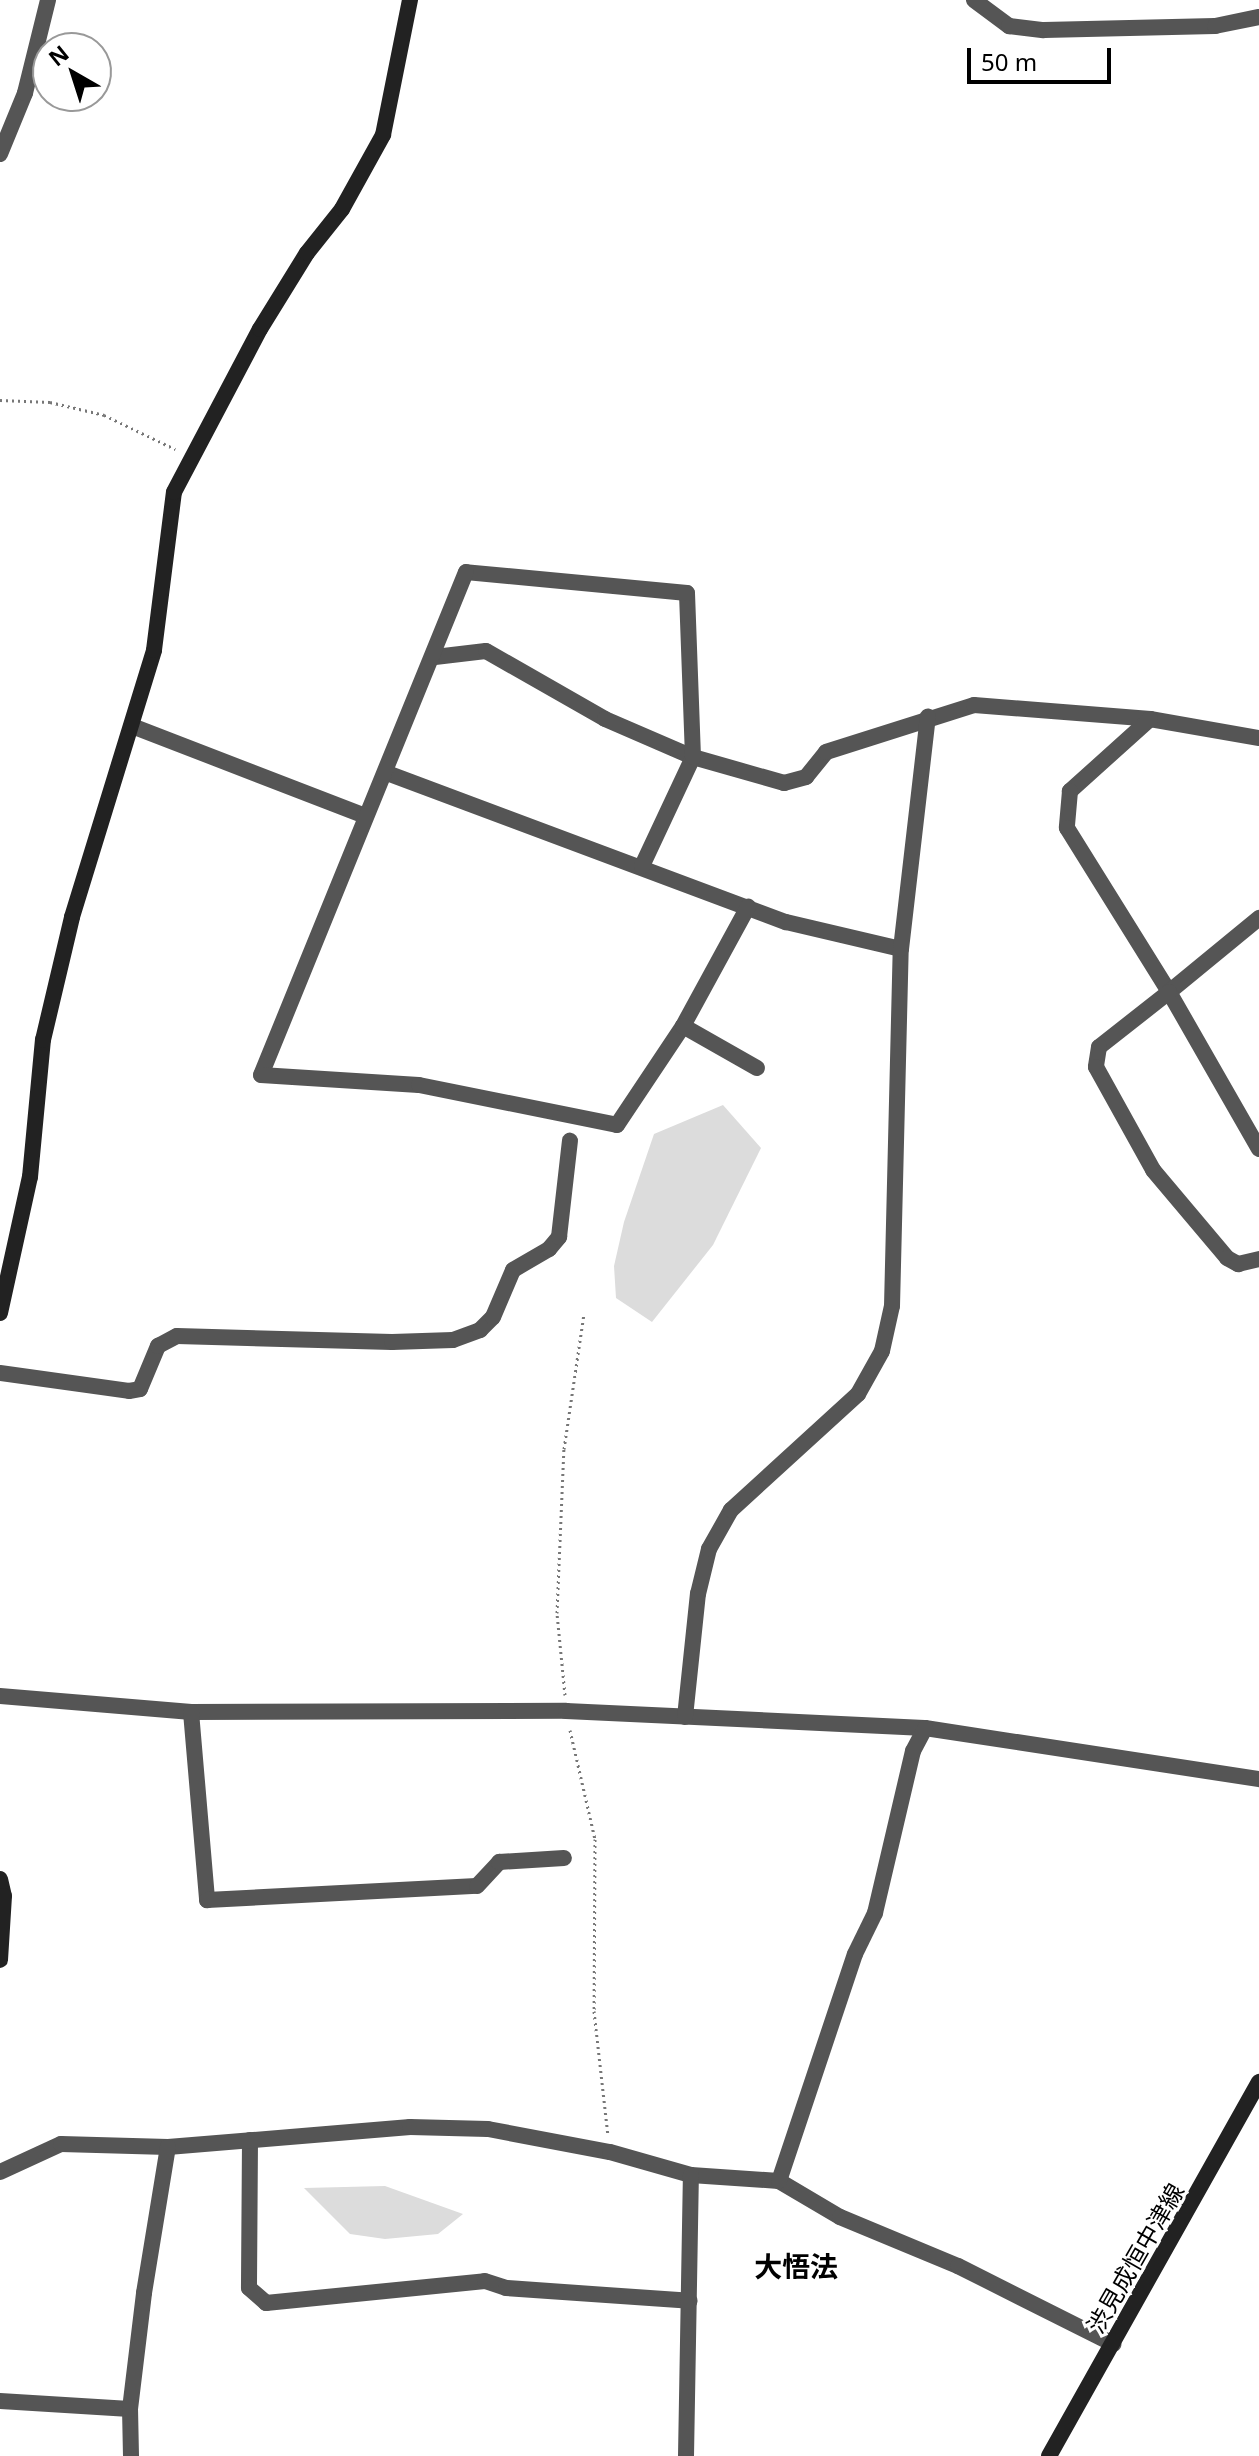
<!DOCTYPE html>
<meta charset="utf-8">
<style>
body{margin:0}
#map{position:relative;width:1259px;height:2456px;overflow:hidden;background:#fff;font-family:"Noto Sans","Noto Sans JP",sans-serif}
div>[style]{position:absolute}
.green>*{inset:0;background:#dcdcdc}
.path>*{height:3px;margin-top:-1.5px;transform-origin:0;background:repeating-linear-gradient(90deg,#777 0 2px,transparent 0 6px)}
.street>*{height:16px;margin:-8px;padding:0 8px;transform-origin:8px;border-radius:8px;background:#555}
.secondary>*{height:16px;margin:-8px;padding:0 8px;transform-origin:8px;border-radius:8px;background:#222}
span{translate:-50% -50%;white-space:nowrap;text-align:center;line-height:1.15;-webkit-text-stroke:6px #fff;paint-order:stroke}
.street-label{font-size:24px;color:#000}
.quarter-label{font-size:28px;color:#000;font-weight:700}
.north{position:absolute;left:32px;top:32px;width:80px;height:80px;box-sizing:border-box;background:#fff;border:2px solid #999;border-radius:50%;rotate:321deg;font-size:22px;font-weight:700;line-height:32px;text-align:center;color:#000}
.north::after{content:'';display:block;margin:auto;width:28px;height:36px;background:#000;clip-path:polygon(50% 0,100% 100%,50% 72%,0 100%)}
.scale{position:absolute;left:967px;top:48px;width:144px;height:36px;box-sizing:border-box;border:4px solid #000;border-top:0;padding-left:10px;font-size:24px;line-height:28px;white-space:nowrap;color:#000;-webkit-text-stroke:6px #fff;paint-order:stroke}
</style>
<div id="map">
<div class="green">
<div style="clip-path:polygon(723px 1105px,761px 1148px,713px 1245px,652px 1322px,616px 1298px,614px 1266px,624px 1222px,654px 1134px)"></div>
<div style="clip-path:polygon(385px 2186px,463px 2214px,438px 2234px,385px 2239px,350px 2234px,304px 2188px)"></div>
</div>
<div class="path">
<div style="left:0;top:400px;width:50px;rotate:2.3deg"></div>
<div style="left:50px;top:402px;width:56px;rotate:13.5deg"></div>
<div style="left:104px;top:415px;width:79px;rotate:25.6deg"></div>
<div style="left:565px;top:1695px;width:82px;rotate:-95.6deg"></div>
<div style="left:557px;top:1613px;width:164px;rotate:-87.6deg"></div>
<div style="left:564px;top:1449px;width:137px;rotate:-81.6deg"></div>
<div style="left:570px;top:1730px;width:112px;rotate:77.1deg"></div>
<div style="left:595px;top:1839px;width:172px;rotate:90.3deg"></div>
<div style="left:594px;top:2011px;width:125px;rotate:83.6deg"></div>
</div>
<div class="street">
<div style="left:974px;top:0;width:44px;rotate:36.6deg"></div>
<div style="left:1009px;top:26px;width:35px;rotate:7deg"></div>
<div style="left:1044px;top:30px;width:171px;rotate:-1.3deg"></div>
<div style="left:1215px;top:26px;width:45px;rotate:-11.6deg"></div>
<div style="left:0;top:154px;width:66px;rotate:-67.7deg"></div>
<div style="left:25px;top:93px;width:96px;rotate:-76.1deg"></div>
<div style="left:435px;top:657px;width:51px;rotate:-6.7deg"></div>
<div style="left:486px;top:651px;width:137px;rotate:29.7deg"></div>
<div style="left:605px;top:719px;width:96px;rotate:23.4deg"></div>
<div style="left:693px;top:757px;width:95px;rotate:15.9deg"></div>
<div style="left:784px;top:783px;width:23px;rotate:-15deg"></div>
<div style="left:806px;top:777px;width:32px;rotate:-51deg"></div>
<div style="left:826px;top:752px;width:155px;rotate:-17.6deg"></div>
<div style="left:974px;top:705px;width:177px;rotate:4.5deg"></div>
<div style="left:1150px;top:719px;width:111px;rotate:9.9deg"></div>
<div style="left:1150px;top:719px;width:108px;rotate:138deg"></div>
<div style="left:1070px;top:791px;width:37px;rotate:95deg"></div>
<div style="left:1067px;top:828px;width:193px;rotate:58.1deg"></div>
<div style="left:1169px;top:992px;width:117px;rotate:-39.4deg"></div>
<div style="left:132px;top:726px;width:250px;rotate:21.1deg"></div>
<div style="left:387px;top:773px;width:426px;rotate:20.5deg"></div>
<div style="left:786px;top:922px;width:118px;rotate:13.2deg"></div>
<div style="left:642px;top:866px;width:120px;rotate:-64.9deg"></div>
<div style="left:693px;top:757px;width:164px;rotate:-92.1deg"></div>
<div style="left:687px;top:593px;width:222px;rotate:-174.6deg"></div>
<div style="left:466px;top:572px;width:543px;rotate:112.17deg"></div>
<div style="left:261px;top:1075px;width:158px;rotate:3.6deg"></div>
<div style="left:419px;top:1085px;width:202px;rotate:11.4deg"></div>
<div style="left:617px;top:1125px;width:119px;rotate:-56.3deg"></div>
<div style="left:683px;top:1026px;width:136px;rotate:-61.4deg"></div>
<div style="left:683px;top:1026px;width:85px;rotate:29.6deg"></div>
<div style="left:1259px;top:1149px;width:181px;rotate:-119.8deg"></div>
<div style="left:1169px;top:992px;width:89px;rotate:141.8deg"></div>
<div style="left:1099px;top:1047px;width:20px;rotate:99deg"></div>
<div style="left:1096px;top:1067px;width:118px;rotate:61deg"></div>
<div style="left:1153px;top:1170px;width:115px;rotate:49.9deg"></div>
<div style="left:1227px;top:1258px;width:13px;rotate:29deg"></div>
<div style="left:1238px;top:1264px;width:22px;rotate:-13deg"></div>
<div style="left:0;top:1373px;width:130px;rotate:7.9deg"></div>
<div style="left:129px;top:1391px;width:11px;rotate:-10deg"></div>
<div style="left:140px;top:1389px;width:47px;rotate:-67.3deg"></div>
<div style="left:158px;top:1346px;width:21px;rotate:-28deg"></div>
<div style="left:177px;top:1336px;width:215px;rotate:1.6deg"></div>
<div style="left:392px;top:1342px;width:61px;rotate:-1.9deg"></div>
<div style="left:453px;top:1340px;width:29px;rotate:-20deg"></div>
<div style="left:480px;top:1330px;width:18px;rotate:-45deg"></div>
<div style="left:493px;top:1317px;width:51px;rotate:-66.9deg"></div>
<div style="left:513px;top:1270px;width:42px;rotate:-30.3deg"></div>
<div style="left:549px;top:1249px;width:16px;rotate:-50deg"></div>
<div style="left:559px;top:1237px;width:97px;rotate:-83.5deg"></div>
<div style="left:0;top:1696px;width:192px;rotate:4.8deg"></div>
<div style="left:191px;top:1712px;width:375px;rotate:-0.2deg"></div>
<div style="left:566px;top:1711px;width:359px;rotate:2.7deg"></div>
<div style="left:925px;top:1728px;width:338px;rotate:8.7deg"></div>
<div style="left:191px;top:1712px;width:189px;rotate:85.1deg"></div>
<div style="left:207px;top:1900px;width:270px;rotate:-3deg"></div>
<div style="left:477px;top:1886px;width:33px;rotate:-47deg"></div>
<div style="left:499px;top:1862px;width:65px;rotate:-3.5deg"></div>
<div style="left:685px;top:1717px;width:124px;rotate:-84deg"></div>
<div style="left:698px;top:1594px;width:46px;rotate:-76.3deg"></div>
<div style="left:709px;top:1549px;width:45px;rotate:-60.6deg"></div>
<div style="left:731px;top:1510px;width:172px;rotate:-42.4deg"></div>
<div style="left:858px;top:1394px;width:49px;rotate:-60.8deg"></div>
<div style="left:882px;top:1351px;width:46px;rotate:-77.5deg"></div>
<div style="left:892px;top:1306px;width:357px;rotate:-88.6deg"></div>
<div style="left:901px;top:949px;width:234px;rotate:-83.4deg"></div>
<div style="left:250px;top:2140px;width:148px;rotate:90.4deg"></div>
<div style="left:249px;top:2288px;width:23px;rotate:41deg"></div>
<div style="left:266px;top:2303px;width:220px;rotate:-5.7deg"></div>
<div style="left:485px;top:2281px;width:22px;rotate:18deg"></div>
<div style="left:506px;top:2288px;width:184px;rotate:4deg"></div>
<div style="left:0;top:2172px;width:67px;rotate:-24.7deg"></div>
<div style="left:61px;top:2144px;width:107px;rotate:1.6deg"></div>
<div style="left:168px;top:2147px;width:243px;rotate:-4.7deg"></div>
<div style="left:410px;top:2127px;width:78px;rotate:1.5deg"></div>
<div style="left:488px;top:2129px;width:124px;rotate:10.7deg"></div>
<div style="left:610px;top:2152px;width:84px;rotate:15.9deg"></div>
<div style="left:691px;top:2175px;width:88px;rotate:3.9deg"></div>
<div style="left:779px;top:2181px;width:71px;rotate:30.5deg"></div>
<div style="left:840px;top:2217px;width:128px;rotate:22.6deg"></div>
<div style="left:958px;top:2266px;width:174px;rotate:26.7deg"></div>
<div style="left:779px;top:2181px;width:239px;rotate:-71.5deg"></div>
<div style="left:855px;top:1954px;width:46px;rotate:-64deg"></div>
<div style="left:875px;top:1913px;width:166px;rotate:-76.8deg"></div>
<div style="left:913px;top:1751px;width:26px;rotate:-62deg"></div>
<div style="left:0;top:2401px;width:130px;rotate:3.5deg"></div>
<div style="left:131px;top:2456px;width:47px;rotate:-91.2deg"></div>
<div style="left:130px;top:2409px;width:117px;rotate:-83.1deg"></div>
<div style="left:144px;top:2293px;width:148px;rotate:-80.7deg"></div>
<div style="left:686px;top:2456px;width:281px;rotate:-89deg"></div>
</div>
<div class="secondary">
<div style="left:0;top:1313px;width:139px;rotate:-77.6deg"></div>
<div style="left:30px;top:1177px;width:138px;rotate:-84.6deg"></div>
<div style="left:43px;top:1040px;width:126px;rotate:-76.7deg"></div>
<div style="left:72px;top:917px;width:279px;rotate:-72.9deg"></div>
<div style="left:154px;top:650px;width:159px;rotate:-82.8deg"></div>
<div style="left:174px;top:492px;width:184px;rotate:-62.2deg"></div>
<div style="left:260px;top:329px;width:89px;rotate:-58.3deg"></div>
<div style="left:307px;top:253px;width:56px;rotate:-51.5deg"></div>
<div style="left:342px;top:209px;width:85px;rotate:-61deg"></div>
<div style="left:383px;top:135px;width:138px;rotate:-78.7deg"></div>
<div style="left:0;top:1879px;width:17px;rotate:77deg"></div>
<div style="left:4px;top:1896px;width:64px;rotate:93.6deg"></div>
<div style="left:1049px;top:2456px;width:429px;rotate:-60.7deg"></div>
</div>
<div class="street-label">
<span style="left:1135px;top:2258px;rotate:-60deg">渋見成恒中津線</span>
</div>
<div class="quarter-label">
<span style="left:796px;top:2266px">大悟法</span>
</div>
<div class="north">N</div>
<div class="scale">50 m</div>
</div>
